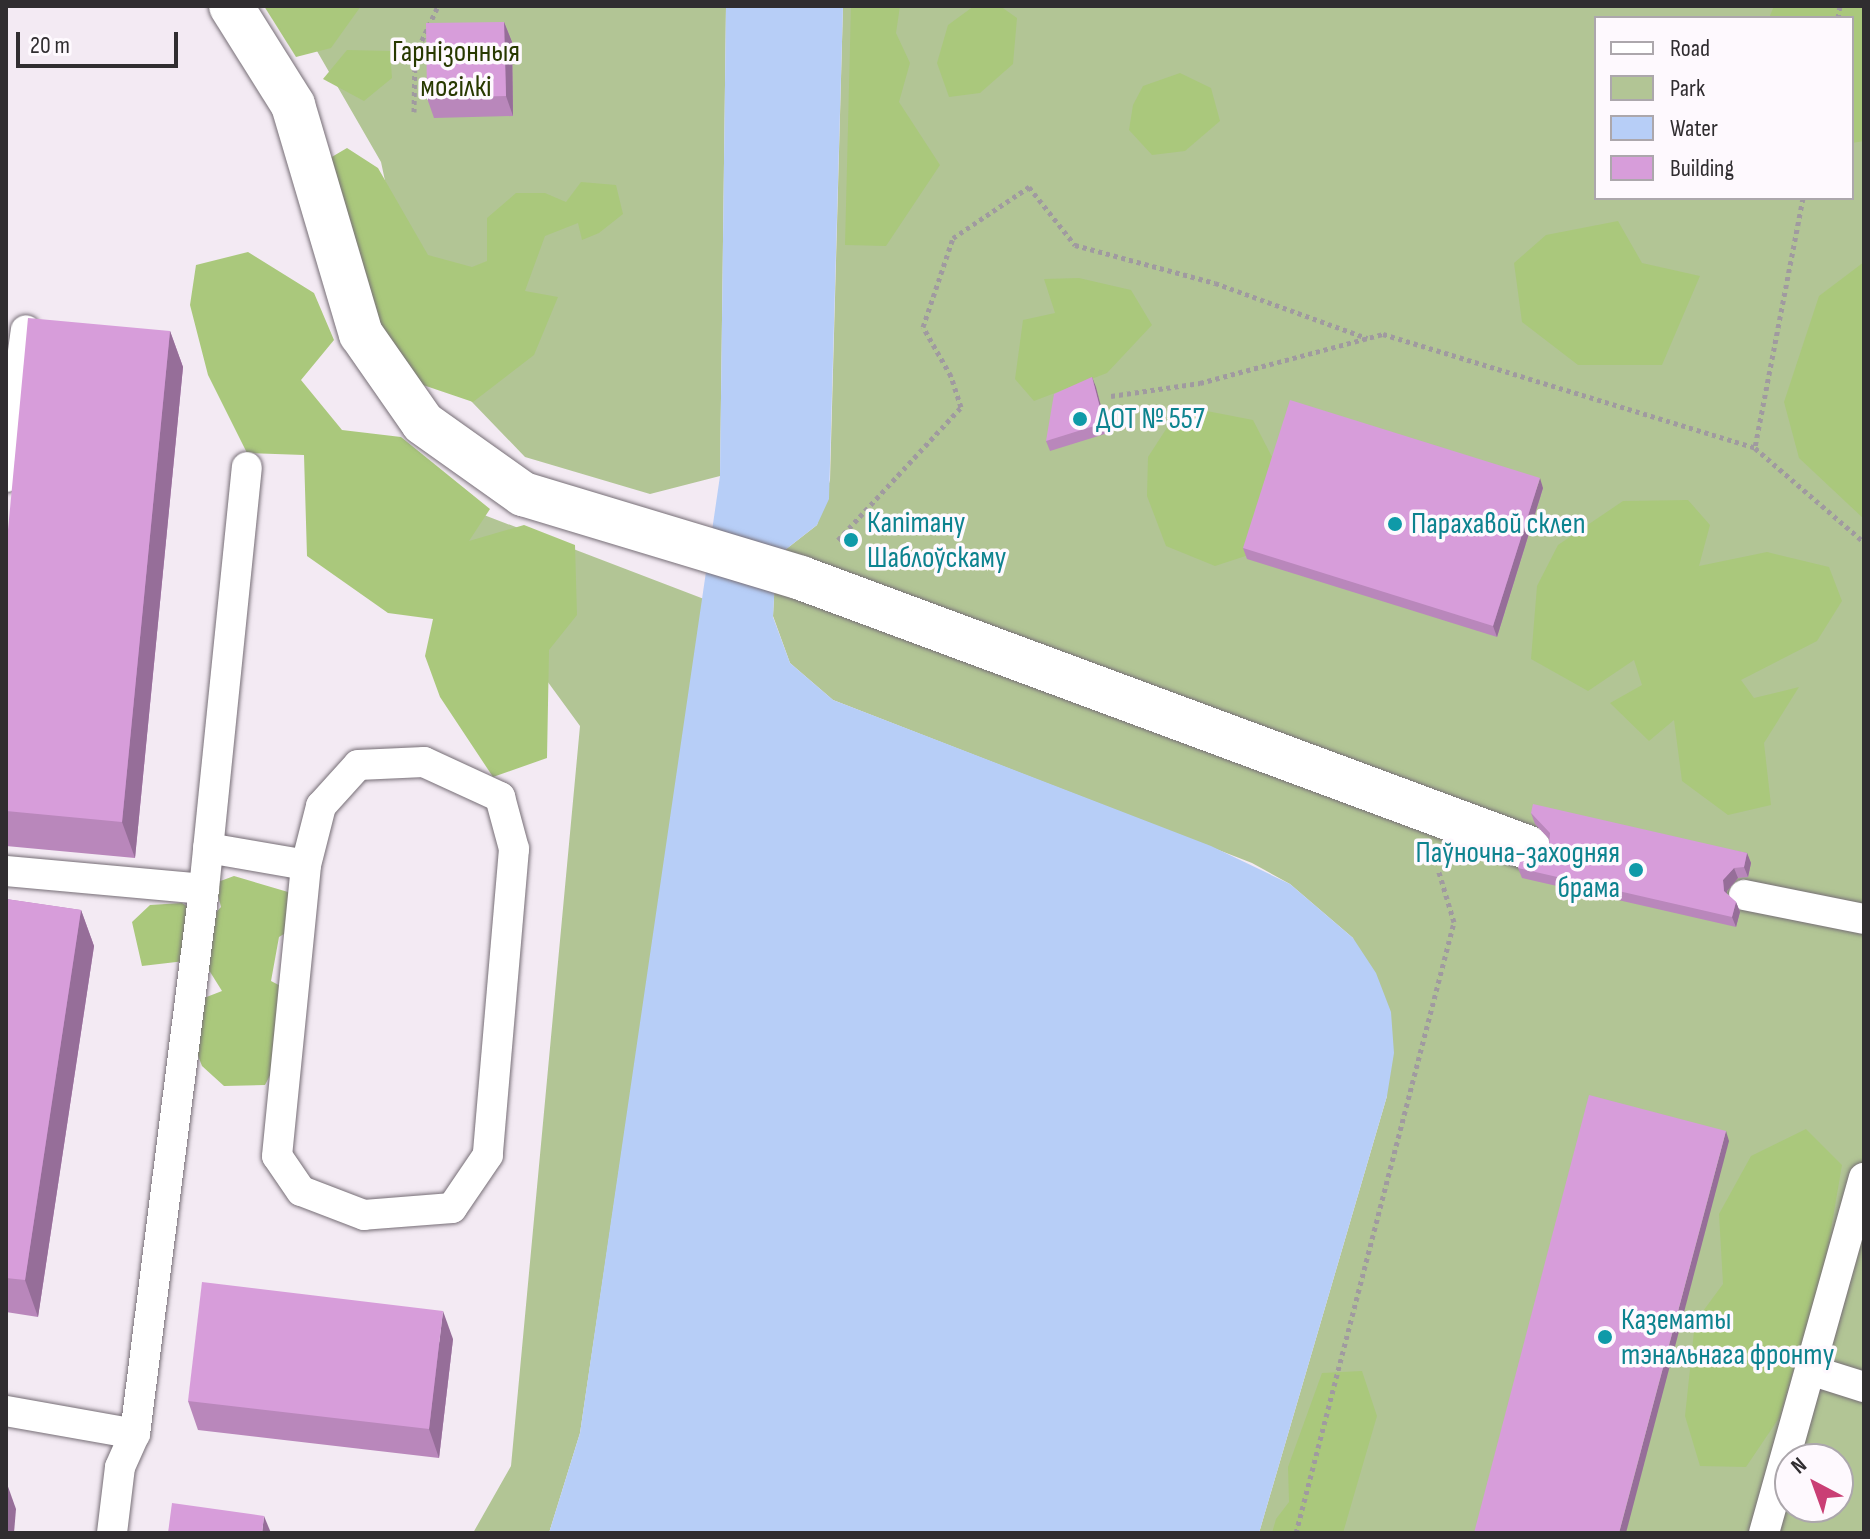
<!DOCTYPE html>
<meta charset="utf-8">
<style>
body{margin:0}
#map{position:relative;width:1870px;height:1539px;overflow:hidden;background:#f3eaf3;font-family:"Sofia Sans Condensed",sans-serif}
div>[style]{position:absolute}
.green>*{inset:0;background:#b2c595}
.forest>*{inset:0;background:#aac87c}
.water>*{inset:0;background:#b7cef7}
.path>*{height:5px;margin-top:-2.5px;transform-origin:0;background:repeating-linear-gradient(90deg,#a09aa0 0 4px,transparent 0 8px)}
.roads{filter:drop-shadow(0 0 2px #766e76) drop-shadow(0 0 2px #766e76)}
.service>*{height:30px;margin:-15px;padding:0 15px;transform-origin:15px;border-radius:15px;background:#fff}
.minor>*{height:44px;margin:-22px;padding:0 22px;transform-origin:22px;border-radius:22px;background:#fff}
.wall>*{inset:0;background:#b987bb}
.shaded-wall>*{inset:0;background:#966e99}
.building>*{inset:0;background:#d79dda}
.dots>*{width:22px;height:22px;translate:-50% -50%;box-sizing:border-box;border:4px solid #fef9fe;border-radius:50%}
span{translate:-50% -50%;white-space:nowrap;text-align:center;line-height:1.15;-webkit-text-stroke:7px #fef9fe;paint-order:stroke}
.park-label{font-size:30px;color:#283900}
.culture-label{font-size:30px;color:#0d838f}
.left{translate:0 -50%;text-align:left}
.right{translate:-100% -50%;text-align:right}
.frame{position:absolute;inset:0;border:8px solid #302d30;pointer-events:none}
.legend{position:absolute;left:1594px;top:16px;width:260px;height:184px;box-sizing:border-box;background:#fef9fe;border:2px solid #aca7ac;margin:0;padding:10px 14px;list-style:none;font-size:24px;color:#302d30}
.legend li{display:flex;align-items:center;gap:16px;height:40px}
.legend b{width:40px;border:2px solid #aca7ac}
.north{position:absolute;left:1774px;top:1443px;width:80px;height:80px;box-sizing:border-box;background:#fef9fe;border:2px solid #aca7ac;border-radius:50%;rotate:319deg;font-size:22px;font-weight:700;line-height:32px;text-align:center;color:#302d30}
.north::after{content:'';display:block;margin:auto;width:28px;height:36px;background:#ca3f75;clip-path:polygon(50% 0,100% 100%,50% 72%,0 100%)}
.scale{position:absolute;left:16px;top:32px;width:162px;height:36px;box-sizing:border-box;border:4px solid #302d30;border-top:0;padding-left:10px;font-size:24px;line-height:28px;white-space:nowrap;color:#302d30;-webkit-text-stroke:6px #fef9fe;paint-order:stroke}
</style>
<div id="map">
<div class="green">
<div style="clip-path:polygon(291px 6px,726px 6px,720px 476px,650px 494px,525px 457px,421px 349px,381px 162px)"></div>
<div style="clip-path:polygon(evenodd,843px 6px,1864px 6px,1864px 1533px,1259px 1533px,1387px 1096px,1353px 938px,1290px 884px,1252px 863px,833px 700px,790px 663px,773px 616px,775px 579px,785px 550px,817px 525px,830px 480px,843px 6px,1596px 18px,1852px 18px,1852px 198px,1596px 198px,1596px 18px,843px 6px,1790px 1459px,1838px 1459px,1838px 1507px,1790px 1507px,1790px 1459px)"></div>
<div style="clip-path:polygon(403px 484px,704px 599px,580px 1433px,549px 1533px,473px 1533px,511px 1466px,580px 726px)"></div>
</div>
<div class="forest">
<div style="clip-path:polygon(264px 6px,361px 6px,331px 48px,296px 57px)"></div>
<div style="clip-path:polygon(851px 6px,900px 6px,896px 33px,910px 63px,899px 102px,940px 165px,886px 246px,845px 245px)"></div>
<div style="clip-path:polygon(974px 6px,1000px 6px,1017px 18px,1013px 64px,980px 93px,949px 97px,937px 63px,948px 25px)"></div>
<div style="clip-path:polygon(1774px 6px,1864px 6px,1864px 141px,1852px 143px,1852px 18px,1769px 18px)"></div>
<div style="clip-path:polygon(347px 50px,390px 51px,392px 78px,364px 101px,323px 79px)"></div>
<div style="clip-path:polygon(1180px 73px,1211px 88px,1220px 121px,1185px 151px,1152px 155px,1129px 130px,1133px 105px,1143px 86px)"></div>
<div style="clip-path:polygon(347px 148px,378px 168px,428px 255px,472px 267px,487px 261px,487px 218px,516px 193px,545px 193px,566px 202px,581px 182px,616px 185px,623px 214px,599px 233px,582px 240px,578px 223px,545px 236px,525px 291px,558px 297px,534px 355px,473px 402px,423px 385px,375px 319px,330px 158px)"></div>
<div style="clip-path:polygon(1618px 221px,1642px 263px,1700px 276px,1662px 365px,1578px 365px,1522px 322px,1514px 263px,1546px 235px)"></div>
<div style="clip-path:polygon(248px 252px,314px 293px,334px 340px,301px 380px,342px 430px,401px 437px,490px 509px,469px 541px,524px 525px,575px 545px,577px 615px,549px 650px,547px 758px,493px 777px,440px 697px,425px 656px,433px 619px,388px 613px,307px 556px,304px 455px,247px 453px,208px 375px,190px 305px,196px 265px)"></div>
<div style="clip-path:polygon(1864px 262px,1864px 519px,1799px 458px,1784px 402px,1819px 296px)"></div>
<div style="clip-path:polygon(1079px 278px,1131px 290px,1152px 325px,1107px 373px,1034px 401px,1015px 379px,1023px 320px,1055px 313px,1044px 279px)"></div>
<div style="clip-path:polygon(1181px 406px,1253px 420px,1288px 488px,1267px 549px,1215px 566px,1166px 546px,1147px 496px,1148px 457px)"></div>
<div style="clip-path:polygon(1688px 500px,1710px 525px,1699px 566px,1767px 552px,1829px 567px,1842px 601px,1817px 641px,1741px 680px,1754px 698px,1799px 687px,1764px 743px,1771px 805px,1728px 815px,1682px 781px,1674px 720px,1649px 741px,1610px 703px,1642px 685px,1634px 660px,1588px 691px,1531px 659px,1537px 586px,1558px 545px,1623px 501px)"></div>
<div style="clip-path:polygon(234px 876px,288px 892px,305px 921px,279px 937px,271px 981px,292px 992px,292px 1033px,265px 1085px,224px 1086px,202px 1066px,197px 1053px,204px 998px,222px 991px,202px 959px,142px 966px,132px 922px,150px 905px,182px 903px,209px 920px,221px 907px,215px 883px)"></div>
<div style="clip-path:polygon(1806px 1129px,1842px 1165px,1825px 1264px,1779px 1418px,1746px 1467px,1700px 1466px,1685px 1416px,1695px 1322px,1723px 1284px,1719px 1214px,1751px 1156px)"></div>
<div style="clip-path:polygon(1362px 1371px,1377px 1416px,1343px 1533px,1272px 1533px,1276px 1519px,1289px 1502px,1288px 1467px,1322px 1373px)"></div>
</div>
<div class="water">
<div style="clip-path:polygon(726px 6px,843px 6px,829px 499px,817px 525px,785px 550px,775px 579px,773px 617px,790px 663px,833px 700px,1211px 846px,1290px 884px,1353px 938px,1376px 973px,1391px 1012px,1394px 1053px,1387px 1096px,1259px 1533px,549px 1533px,580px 1433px,720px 476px)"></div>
</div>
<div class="path">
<div style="left:1838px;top:18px;width:12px;rotate:-81deg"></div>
<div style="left:414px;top:112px;width:57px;rotate:-89deg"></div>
<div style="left:415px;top:55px;width:54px;rotate:-64.9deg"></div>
<div style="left:1803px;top:198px;width:255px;rotate:100.9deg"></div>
<div style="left:1755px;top:448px;width:144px;rotate:40.8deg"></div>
<div style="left:1111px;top:396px;width:90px;rotate:-8.3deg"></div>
<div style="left:1200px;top:383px;width:189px;rotate:-15deg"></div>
<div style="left:1383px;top:334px;width:389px;rotate:17deg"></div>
<div style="left:838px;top:540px;width:181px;rotate:-47.2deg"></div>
<div style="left:961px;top:407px;width:33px;rotate:-108deg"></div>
<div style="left:951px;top:376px;width:56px;rotate:-119.7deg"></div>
<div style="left:923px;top:327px;width:94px;rotate:-71.4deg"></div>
<div style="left:953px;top:238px;width:92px;rotate:-33.9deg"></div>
<div style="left:1029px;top:187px;width:74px;rotate:51.6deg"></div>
<div style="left:1075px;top:245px;width:145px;rotate:15.2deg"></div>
<div style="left:1215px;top:283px;width:162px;rotate:19.9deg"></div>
<div style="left:1296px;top:1533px;width:631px;rotate:-75.5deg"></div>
<div style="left:1454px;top:922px;width:55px;rotate:-106.8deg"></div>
</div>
<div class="roads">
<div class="service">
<div style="left:6px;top:477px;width:148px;rotate:-82.3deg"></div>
<div style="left:424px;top:762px;width:84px;rotate:24.7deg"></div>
<div style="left:500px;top:797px;width:54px;rotate:74.9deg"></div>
<div style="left:514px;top:849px;width:307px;rotate:94.9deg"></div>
<div style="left:488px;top:1155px;width:64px;rotate:124.2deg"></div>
<div style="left:452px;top:1208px;width:88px;rotate:175.5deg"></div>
<div style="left:364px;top:1215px;width:67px;rotate:-159.1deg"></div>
<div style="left:301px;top:1191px;width:42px;rotate:-124.4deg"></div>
<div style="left:277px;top:1156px;width:292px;rotate:-84.3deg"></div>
<div style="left:306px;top:865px;width:61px;rotate:-75.7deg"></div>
<div style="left:321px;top:806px;width:55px;rotate:-47.9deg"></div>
<div style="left:358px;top:765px;width:66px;rotate:-2.6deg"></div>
<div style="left:208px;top:848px;width:99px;rotate:9.8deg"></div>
<div style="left:6px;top:871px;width:199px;rotate:5.2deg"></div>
<div style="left:1744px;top:895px;width:122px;rotate:11.3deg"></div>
<div style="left:1810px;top:1370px;width:57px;rotate:17.5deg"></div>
<div style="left:6px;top:1411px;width:131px;rotate:10.1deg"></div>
<div style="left:135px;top:1434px;width:549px;rotate:-82.78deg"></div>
<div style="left:204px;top:889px;width:424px;rotate:-84.2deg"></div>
<div style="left:112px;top:1533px;width:66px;rotate:-83.1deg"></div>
<div style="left:120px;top:1467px;width:36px;rotate:-66deg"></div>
<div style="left:1764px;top:1533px;width:369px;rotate:-74.3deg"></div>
</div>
<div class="minor">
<div style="left:231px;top:6px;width:117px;rotate:57.9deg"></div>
<div style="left:293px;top:105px;width:239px;rotate:73.5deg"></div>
<div style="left:361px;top:334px;width:108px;rotate:55.1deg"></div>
<div style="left:423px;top:423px;width:123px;rotate:35.4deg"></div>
<div style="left:523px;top:494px;width:290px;rotate:16.8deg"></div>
<div style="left:801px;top:578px;width:776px;rotate:20.35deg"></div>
</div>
</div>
<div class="wall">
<div style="clip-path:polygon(504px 22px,512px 42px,513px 116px,434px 118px,427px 98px)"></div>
<div style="clip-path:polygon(170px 331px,183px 367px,135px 858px,6px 846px,6px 551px)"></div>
<div style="clip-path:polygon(1092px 377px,1108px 433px,1050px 451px,1046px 441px)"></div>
<div style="clip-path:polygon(1543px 488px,1497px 637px,1247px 559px,1243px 548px)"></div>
<div style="clip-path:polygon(1531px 813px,1747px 853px,1751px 863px,1748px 877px,1738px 878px,1727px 891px,1727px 894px,1736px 902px,1740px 912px,1736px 927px,1522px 878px,1518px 868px,1541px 857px,1549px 846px,1549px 839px,1535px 824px)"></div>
<div style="clip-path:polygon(6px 899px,81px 910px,94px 946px,38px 1317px,6px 1312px)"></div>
<div style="clip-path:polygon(453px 1339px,439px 1458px,198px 1430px,188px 1401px)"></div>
</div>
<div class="shaded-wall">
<div style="clip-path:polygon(504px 22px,512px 42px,513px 116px,506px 96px)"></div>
<div style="clip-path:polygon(170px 331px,183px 367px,135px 858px,122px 822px)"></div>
<div style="clip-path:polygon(1092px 377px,1096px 387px,1108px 433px,1104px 423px)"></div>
<div style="clip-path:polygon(1540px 478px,1543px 488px,1497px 637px,1493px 626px)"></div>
<div style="clip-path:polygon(1747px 853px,1751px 863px,1748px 877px,1744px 867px)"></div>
<div style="clip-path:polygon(1734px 868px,1738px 878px,1727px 891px,1727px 901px,1724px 891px,1723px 880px)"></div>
<div style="clip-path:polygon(1736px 902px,1740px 912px,1736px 927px,1732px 917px)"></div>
<div style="clip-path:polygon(81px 910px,94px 946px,38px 1317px,25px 1280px)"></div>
<div style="clip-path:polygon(1726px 1131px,1729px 1141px,1626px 1533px,1619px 1533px)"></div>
<div style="clip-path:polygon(443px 1311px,453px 1339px,439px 1458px,429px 1429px)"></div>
<div style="clip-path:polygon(6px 1481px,16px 1509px,14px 1533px,6px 1533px)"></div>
<div style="clip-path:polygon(264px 1516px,271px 1533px,262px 1533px)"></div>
</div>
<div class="building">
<div style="clip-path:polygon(504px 22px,506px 96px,427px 98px,426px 23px)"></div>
<div style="clip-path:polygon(28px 318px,170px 331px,122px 822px,6px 811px,6px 551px)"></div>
<div style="clip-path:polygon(1092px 377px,1104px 423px,1046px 441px,1054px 394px)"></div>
<div style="clip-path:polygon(1290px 400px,1540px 478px,1493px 626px,1243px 548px)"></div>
<div style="clip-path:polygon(1533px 804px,1747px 853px,1744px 867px,1734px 868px,1723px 880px,1724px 891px,1736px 902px,1732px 917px,1518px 868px,1520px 862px,1541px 857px,1549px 846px,1550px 833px,1531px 813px)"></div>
<div style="clip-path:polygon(6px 899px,81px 910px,25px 1280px,6px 1278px)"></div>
<div style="clip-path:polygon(1589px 1095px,1726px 1131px,1619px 1533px,1474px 1533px)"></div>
<div style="clip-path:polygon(202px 1282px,443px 1311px,429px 1429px,188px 1401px)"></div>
<div style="clip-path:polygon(172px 1503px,264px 1516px,262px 1533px,168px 1533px)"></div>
</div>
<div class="dots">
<div style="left:1080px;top:419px;background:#0f9aa8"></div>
<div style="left:1395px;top:524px;background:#0f9aa8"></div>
<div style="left:851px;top:540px;background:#0f9aa8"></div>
<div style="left:1636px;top:870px;background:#0f9aa8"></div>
<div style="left:1605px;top:1337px;background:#0f9aa8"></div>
</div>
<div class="park-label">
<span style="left:456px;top:69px">Гарнізонныя<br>могілкі</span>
</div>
<div class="culture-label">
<span class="left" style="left:1096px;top:419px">ДОТ № 557</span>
<span class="left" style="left:867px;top:540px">Капітану<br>Шаблоўскаму</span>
<span class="left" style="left:1411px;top:524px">Парахавой склеп</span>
<span class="right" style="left:1620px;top:870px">Паўночна-заходняя<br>брама</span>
<span class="left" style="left:1621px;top:1337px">Казематы<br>тэнальнага фронту</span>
</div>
<div class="frame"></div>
<ul class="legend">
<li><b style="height:10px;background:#fff"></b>Road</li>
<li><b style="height:22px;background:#b2c595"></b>Park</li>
<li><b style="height:22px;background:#b7cef7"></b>Water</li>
<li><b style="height:22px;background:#d79dda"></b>Building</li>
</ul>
<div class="north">N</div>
<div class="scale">20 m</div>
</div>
